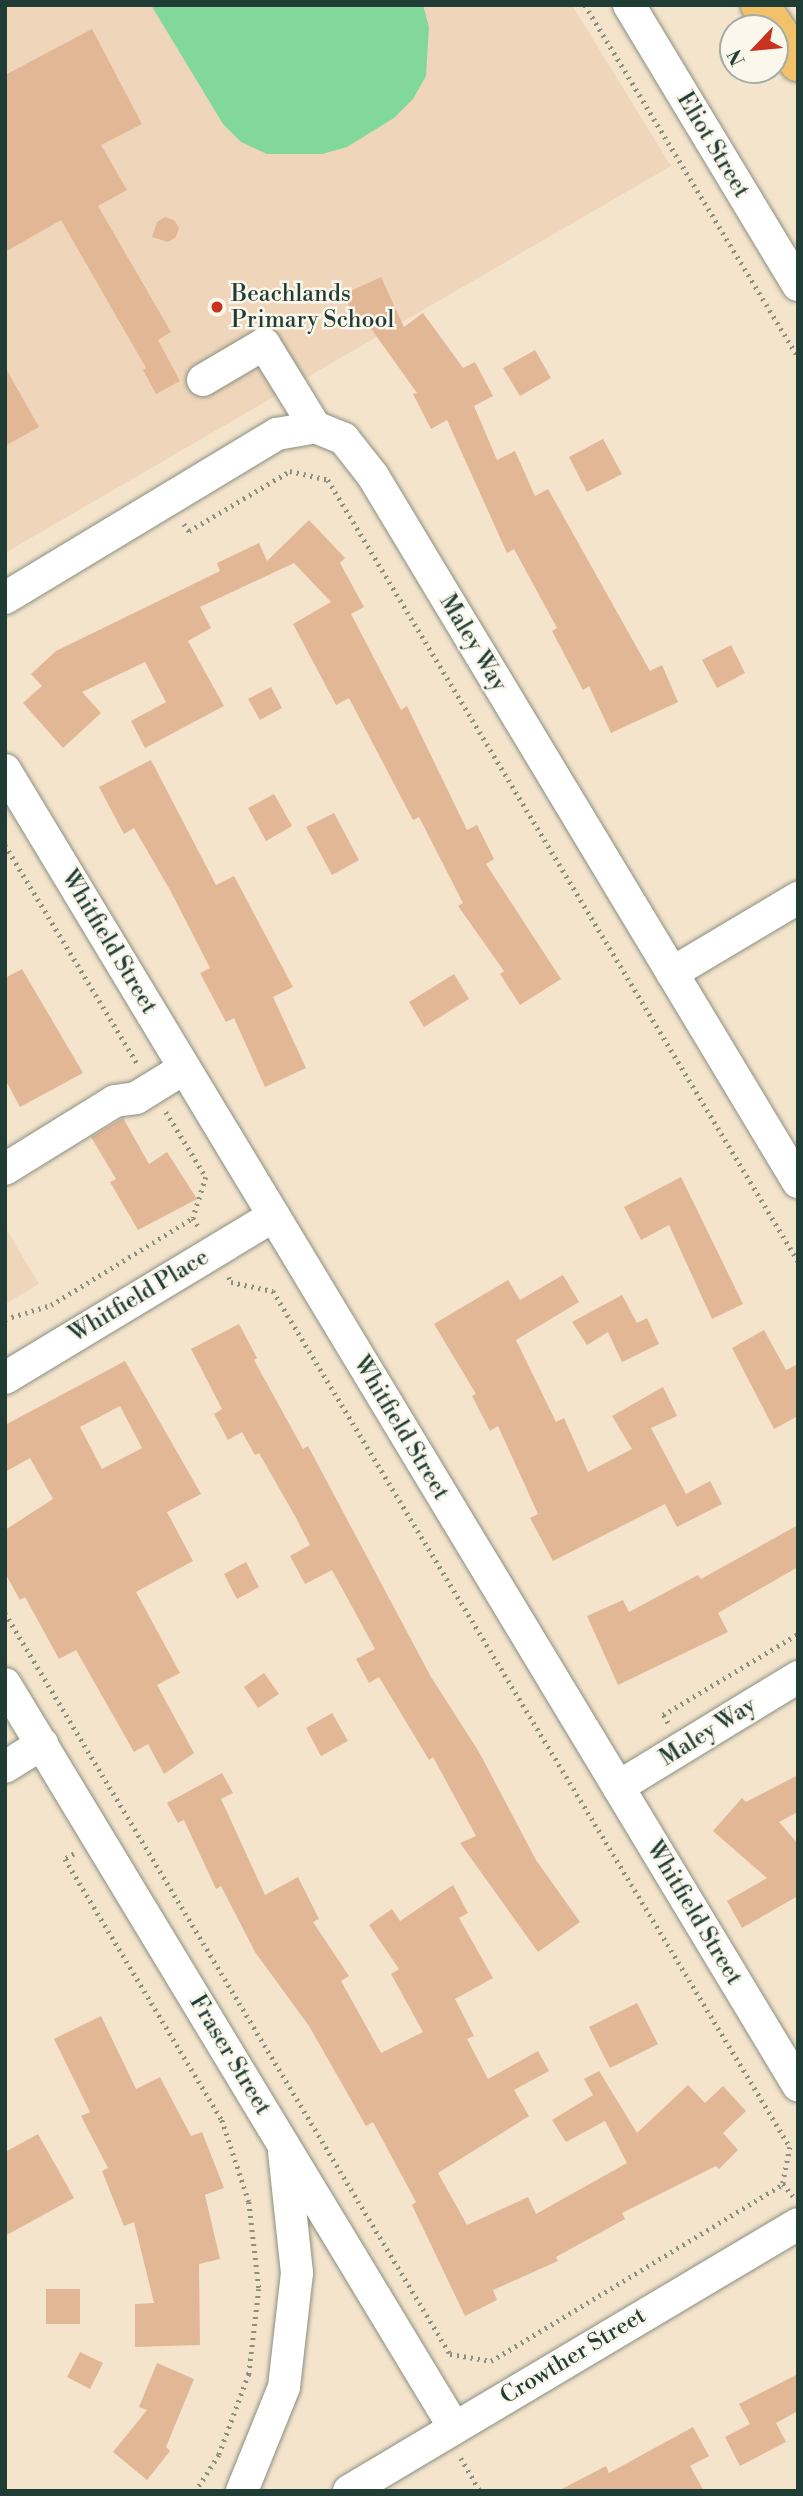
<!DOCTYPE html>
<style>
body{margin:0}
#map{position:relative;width:803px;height:2496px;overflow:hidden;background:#f5e4cc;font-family:"Libre Bodoni",serif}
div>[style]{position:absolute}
.built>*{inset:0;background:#efd6bb}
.green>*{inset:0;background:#82d79b}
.building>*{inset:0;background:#e2b796}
.path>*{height:4.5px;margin-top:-2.25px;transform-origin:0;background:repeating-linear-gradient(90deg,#8a9080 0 2px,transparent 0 7px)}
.roads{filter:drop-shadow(0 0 2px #8a9080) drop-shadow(0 0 2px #8a9080)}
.minor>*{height:32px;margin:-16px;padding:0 16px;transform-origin:16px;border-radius:16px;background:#fff}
.major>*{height:38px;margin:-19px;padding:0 19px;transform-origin:19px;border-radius:19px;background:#f2c26a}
.dots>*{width:19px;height:19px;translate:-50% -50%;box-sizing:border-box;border:4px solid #fbf7ec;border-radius:50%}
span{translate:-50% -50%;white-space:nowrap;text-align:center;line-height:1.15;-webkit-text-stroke:5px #fbf7ec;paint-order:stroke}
.street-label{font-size:23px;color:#1f3d34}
.poi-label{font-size:23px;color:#1f3d34}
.left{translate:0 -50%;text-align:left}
.frame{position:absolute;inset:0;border:7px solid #1f3d34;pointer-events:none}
.north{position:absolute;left:719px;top:14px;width:70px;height:70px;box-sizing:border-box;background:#fbf7ec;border:2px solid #a3ada2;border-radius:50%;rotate:244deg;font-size:19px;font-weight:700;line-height:28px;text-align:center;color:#1f3d34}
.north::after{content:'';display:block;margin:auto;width:24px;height:32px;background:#c8321e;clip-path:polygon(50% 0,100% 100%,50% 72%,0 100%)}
</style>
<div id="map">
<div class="built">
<div style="clip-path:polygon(5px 5px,572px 5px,671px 166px,5px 553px)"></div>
<div style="clip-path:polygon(5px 1227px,39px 1284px,5px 1304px)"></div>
</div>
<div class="green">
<div style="clip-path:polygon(151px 5px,423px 5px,429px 27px,426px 76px,413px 99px,394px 118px,347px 147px,322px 154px,267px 154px,241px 142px,223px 124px)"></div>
</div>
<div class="building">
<div style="clip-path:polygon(92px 29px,142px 124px,101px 145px,127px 190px,98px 206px,171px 332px,158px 340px,180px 381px,156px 394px,143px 370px,146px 368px,61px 220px,5px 252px,5px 75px)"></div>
<div style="clip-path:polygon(165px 217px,174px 220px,179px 228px,176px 237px,168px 242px,152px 237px,157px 222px)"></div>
<div style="clip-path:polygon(381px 277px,404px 327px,423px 313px,463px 368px,475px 362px,493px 396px,474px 406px,497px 460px,515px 451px,535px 496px,548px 489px,650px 671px,662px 665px,678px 702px,611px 733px,589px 686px,583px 690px,552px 631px,557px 628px,514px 549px,507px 553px,447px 420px,431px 429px,413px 394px,417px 393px,362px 316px,355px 319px,344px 294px)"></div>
<div style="clip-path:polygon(535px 350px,551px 378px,520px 396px,503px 368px)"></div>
<div style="clip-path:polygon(5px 367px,39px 427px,5px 446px)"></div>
<div style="clip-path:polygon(603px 439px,622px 474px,587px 492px,569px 457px)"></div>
<div style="clip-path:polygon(309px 520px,345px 558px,340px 563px,364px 607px,351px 614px,401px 710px,407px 706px,467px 830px,477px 825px,494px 859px,486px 864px,561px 979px,520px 1005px,500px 974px,504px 971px,458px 906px,463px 903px,419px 817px,413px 820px,349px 698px,336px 705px,293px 624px,331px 602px,294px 563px,200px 607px,211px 628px,188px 641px,224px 706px,145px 748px,131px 721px,166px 702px,145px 662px,82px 692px,101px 713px,63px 748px,23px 703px,42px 686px,31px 674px,56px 651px,220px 571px,217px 563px,259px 543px,267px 561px)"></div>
<div style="clip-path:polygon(731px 645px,745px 673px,717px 688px,702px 660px)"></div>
<div style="clip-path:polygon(271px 687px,282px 708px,260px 720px,248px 699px)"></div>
<div style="clip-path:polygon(151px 760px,216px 885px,234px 876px,293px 987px,273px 997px,306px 1068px,265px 1087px,234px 1018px,226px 1022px,200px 973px,210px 968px,170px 890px,134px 828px,124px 834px,99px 787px)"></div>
<div style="clip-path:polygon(274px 794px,292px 826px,266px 841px,248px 808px)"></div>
<div style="clip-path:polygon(334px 813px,359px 860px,332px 875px,306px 827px)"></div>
<div style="clip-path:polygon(22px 969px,83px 1073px,20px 1107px,5px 1079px,5px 978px)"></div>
<div style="clip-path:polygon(454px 974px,469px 999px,424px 1027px,409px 1002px)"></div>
<div style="clip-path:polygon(123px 1118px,149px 1164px,167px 1152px,197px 1199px,138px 1230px,110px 1182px,116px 1179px,91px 1137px)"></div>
<div style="clip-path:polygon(681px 1177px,743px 1304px,712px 1319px,669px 1225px,641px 1240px,624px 1207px)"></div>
<div style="clip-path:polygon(563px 1275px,579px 1302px,516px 1340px,556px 1422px,564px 1418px,588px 1472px,632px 1449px,612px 1416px,663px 1387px,677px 1416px,651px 1428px,686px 1494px,710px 1481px,722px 1504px,677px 1527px,665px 1504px,553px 1561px,530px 1518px,538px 1514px,498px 1426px,490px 1431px,472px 1396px,476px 1394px,434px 1324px,508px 1280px,520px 1300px)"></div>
<div style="clip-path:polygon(622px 1295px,637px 1323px,647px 1318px,659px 1344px,622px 1362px,608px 1332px,587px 1345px,572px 1322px)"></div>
<div style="clip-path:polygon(239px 1324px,257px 1358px,254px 1360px,303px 1449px,308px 1446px,431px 1677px,479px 1752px,536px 1860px,580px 1922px,538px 1952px,460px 1843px,476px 1836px,433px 1757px,429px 1760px,379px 1677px,369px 1683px,356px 1659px,375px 1649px,332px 1570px,305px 1584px,290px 1556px,310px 1545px,295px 1516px,259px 1453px,255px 1455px,242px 1432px,228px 1440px,214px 1414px,222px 1409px,191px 1349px)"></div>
<div style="clip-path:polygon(764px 1330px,786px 1370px,798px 1364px,798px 1416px,774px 1429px,732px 1348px)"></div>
<div style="clip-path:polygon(evenodd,125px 1361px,201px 1494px,167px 1512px,193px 1561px,136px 1592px,180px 1673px,157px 1685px,194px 1753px,164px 1774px,148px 1744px,134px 1752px,76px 1650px,59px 1659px,25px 1597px,20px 1600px,5px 1573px,5px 1530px,53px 1499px,30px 1458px,5px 1472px,5px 1425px,125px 1361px,120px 1406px,142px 1448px,102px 1469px,80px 1427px,120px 1406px)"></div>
<div style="clip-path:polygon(798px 1525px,798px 1567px,718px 1613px,728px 1632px,618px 1685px,587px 1616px,623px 1600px,629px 1612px,698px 1575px,701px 1579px)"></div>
<div style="clip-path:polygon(246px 1562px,259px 1587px,237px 1599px,224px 1574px)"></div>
<div style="clip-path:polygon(264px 1673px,279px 1694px,258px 1708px,244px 1687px)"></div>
<div style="clip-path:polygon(332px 1713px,348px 1741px,321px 1756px,306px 1728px)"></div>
<div style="clip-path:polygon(222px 1773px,233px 1793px,221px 1799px,265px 1895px,298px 1877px,319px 1919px,313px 1922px,349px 1976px,341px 1981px,381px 2053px,423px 2032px,391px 1974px,399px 1969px,369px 1925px,392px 1909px,400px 1921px,453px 1885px,468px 1913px,459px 1918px,493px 1978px,455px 1999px,474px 2036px,467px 2039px,488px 2079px,538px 2051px,549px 2071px,514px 2090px,529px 2116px,438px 2173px,467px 2225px,528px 2197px,536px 2214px,627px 2163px,605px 2121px,566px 2142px,552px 2120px,593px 2095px,584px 2079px,599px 2071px,637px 2133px,688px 2085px,705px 2103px,723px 2086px,746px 2111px,723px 2133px,738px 2150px,719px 2169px,716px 2166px,622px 2213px,625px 2219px,556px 2257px,558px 2261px,493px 2290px,497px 2300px,465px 2316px,412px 2205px,416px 2202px,373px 2122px,366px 2126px,309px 2026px,255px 1952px,221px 1886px,216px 1889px,184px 1820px,178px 1823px,167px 1803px)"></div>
<div style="clip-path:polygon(798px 1775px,798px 1812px,779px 1822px,798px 1844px,798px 1896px,742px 1928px,727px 1901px,767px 1878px,713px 1831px,742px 1798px,746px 1802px)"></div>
<div style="clip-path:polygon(637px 2003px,658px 2044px,610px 2068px,589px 2027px)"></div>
<div style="clip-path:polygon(101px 2016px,136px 2089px,160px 2077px,191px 2136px,202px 2132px,224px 2188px,205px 2195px,220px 2259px,199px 2264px,200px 2345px,135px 2347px,135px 2304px,154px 2303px,134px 2222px,124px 2226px,102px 2171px,108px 2168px,81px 2116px,90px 2112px,54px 2039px)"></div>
<div style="clip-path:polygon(38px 2134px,74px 2198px,5px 2236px,5px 2152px)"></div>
<div style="clip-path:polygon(46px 2289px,80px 2289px,80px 2324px,46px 2324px)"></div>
<div style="clip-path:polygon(80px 2352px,103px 2363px,90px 2389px,67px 2377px)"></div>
<div style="clip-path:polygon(157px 2363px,194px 2379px,166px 2447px,170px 2451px,147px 2480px,113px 2452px,147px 2410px,139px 2407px)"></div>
<div style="clip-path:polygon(798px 2374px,798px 2411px,776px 2423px,786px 2442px,740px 2466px,725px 2437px,750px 2424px,739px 2404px)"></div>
<div style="clip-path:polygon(693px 2427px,709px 2456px,690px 2466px,704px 2491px,558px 2491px,606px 2466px,609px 2473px)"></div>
</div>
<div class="path">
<div style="left:585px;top:5px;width:411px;rotate:58.8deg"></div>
<div style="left:184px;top:524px;width:9px;rotate:54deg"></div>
<div style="left:189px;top:531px;width:117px;rotate:-30.7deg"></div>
<div style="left:290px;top:471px;width:39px;rotate:13deg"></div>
<div style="left:328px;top:480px;width:912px;rotate:58.96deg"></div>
<div style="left:5px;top:845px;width:255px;rotate:58.8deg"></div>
<div style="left:166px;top:1112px;width:76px;rotate:58.4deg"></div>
<div style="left:206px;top:1177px;width:43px;rotate:107.6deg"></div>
<div style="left:229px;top:1277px;width:5px;rotate:68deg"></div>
<div style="left:231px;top:1282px;width:43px;rotate:12.1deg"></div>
<div style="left:273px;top:1291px;width:1000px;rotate:58.87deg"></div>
<div style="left:790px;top:2147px;width:38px;rotate:101deg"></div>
<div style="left:783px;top:2184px;width:16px;rotate:50deg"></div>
<div style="left:5px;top:1319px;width:48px;rotate:-16.9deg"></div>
<div style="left:51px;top:1305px;width:167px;rotate:-31.5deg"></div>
<div style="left:193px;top:1218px;width:12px;rotate:59deg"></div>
<div style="left:5px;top:1613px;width:864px;rotate:59.01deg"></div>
<div style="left:450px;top:2354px;width:42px;rotate:9.7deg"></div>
<div style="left:491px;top:2361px;width:341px;rotate:-31.2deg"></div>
<div style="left:668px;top:1723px;width:9px;rotate:-122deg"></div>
<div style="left:663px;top:1715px;width:157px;rotate:-31deg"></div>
<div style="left:74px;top:1854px;width:10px;rotate:151deg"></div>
<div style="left:65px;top:1859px;width:305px;rotate:59deg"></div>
<div style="left:222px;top:2120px;width:86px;rotate:71.8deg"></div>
<div style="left:249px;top:2202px;width:88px;rotate:83.4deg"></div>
<div style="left:259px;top:2289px;width:86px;rotate:96.7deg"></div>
<div style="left:249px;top:2374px;width:86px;rotate:110.3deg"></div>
<div style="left:219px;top:2455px;width:43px;rotate:122.6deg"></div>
<div style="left:461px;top:2458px;width:38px;rotate:60deg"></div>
</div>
<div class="roads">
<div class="minor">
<div style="left:629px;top:5px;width:327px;rotate:58.9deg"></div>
<div style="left:203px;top:380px;width:71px;rotate:-30.5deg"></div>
<div style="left:264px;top:344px;width:97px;rotate:58.4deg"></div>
<div style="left:5px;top:598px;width:318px;rotate:-31.1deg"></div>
<div style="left:277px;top:434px;width:39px;rotate:-10deg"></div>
<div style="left:315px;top:427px;width:31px;rotate:22deg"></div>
<div style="left:344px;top:439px;width:47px;rotate:51.9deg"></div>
<div style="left:373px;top:476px;width:824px;rotate:58.95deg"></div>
<div style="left:5px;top:770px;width:1536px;rotate:58.91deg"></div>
<div style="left:672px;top:973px;width:147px;rotate:-30.8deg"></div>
<div style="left:5px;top:1169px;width:129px;rotate:-31.7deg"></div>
<div style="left:115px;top:1101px;width:21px;rotate:-8deg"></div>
<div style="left:136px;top:1098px;width:57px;rotate:-31.5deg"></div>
<div style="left:5px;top:1378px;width:314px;rotate:-31.1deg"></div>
<div style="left:5px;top:1684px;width:868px;rotate:58.86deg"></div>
<div style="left:5px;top:1767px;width:44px;rotate:-31.9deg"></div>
<div style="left:618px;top:1787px;width:211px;rotate:-31.4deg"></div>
<div style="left:242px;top:2491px;width:112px;rotate:-68deg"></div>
<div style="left:284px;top:2387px;width:115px;rotate:-83.5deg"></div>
<div style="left:297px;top:2273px;width:122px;rotate:-96.1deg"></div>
<div style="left:349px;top:2491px;width:522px;rotate:-30.74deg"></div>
</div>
<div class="major">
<div style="left:760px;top:5px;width:69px;rotate:56.3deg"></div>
</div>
</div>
<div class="dots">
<div style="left:217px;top:307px;background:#c8321e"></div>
</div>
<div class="street-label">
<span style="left:713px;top:145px;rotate:59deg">Eliot Street</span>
<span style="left:473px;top:643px;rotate:59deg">Maley Way</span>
<span style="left:109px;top:942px;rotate:59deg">Whitfield Street</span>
<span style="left:139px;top:1296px;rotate:-31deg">Whitfield Place</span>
<span style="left:401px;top:1428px;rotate:59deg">Whitfield Street</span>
<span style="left:708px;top:1732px;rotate:-32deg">Maley Way</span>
<span style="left:694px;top:1913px;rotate:59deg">Whitfield Street</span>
<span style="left:230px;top:2055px;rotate:59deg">Fraser Street</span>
<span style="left:573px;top:2356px;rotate:-31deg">Crowther Street</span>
</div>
<div class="poi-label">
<span class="left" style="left:231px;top:307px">Beachlands<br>Primary School</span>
</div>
<div class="frame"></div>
<div class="north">N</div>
</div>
